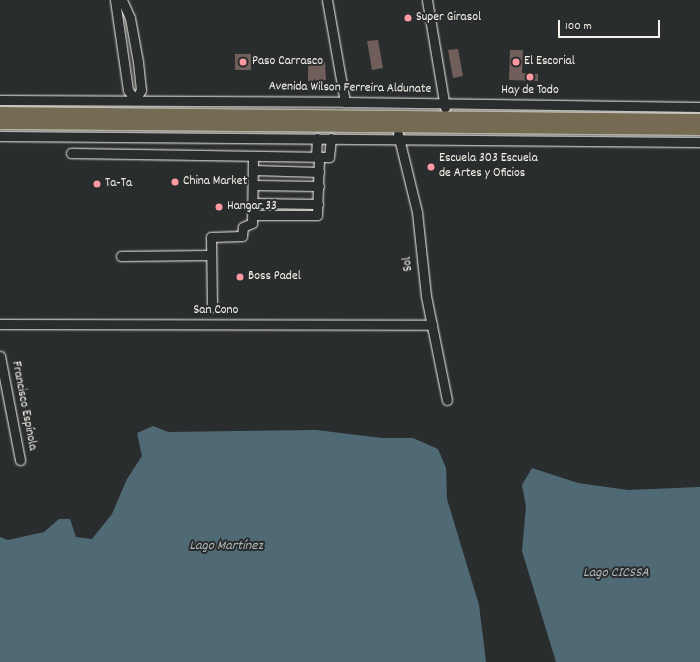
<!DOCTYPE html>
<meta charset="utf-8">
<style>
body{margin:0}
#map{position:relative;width:700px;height:662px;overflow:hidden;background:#2a2d2e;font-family:Dekko,sans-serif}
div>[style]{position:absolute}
.water>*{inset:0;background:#506a75}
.building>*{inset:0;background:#705e5a}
.roads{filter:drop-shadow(0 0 1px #f4f1e8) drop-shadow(0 0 1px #f4f1e8)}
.minor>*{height:9px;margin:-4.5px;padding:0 4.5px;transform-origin:4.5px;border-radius:4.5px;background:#2a2d2e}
.major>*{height:12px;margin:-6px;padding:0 6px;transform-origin:6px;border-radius:6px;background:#746b52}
.dots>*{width:11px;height:11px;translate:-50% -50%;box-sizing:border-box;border:2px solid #2a2d2e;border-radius:50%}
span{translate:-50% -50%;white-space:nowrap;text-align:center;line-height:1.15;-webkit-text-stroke:4px #2a2d2e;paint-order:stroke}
.poi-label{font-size:13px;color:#f4f1e8}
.left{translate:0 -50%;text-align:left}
.street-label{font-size:13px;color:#f4f1e8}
.water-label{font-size:14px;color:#aab4b4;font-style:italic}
.scale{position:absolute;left:558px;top:20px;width:102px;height:18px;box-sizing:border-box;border:2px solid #f4f1e8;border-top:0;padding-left:5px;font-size:12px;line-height:14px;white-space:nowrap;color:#f4f1e8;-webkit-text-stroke:3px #2a2d2e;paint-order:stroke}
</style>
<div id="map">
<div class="water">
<div style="clip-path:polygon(153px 426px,168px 432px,316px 430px,382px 438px,413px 438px,438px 449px,446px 468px,447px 499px,479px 605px,486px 662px,0 662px,0 537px,8px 540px,44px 532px,59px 519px,70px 519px,76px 537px,92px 539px,112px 514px,127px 479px,142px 456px,137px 433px)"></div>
<div style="clip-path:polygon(532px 468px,578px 483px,628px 490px,700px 487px,700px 662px,556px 662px,522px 551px,526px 507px,522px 485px)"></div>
</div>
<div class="building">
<div style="clip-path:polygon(378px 40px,383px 68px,372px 70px,367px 41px)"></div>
<div style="clip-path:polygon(458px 49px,463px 76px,453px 78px,448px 50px)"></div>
<div style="clip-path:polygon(510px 50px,523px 50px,522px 73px,538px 74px,538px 81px,509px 80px)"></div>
<div style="clip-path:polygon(235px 54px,251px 54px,251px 70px,235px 70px)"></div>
<div style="clip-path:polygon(308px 62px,325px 62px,326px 80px,308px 81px)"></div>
</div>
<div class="roads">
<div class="minor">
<div style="left:115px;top:0;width:91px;rotate:81.8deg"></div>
<div style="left:128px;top:90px;width:12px;rotate:55deg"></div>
<div style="left:122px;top:0;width:20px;rotate:66deg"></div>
<div style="left:130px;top:18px;width:45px;rotate:79.7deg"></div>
<div style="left:138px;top:62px;width:28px;rotate:84deg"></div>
<div style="left:141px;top:90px;width:12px;rotate:121deg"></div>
<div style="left:327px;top:0;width:104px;rotate:80deg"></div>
<div style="left:427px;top:0;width:109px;rotate:80.5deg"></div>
<div style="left:0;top:100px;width:345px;rotate:0.3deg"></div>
<div style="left:345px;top:102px;width:355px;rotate:0.8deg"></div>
<div style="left:398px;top:134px;width:80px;rotate:76.3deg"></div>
<div style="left:417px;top:212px;width:84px;rotate:83.9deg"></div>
<div style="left:426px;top:296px;width:106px;rotate:78.6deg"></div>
<div style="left:0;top:136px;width:700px;rotate:0.49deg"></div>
<div style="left:71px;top:153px;width:258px;rotate:0.9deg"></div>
<div style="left:329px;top:157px;width:19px;rotate:-84deg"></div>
<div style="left:316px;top:157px;width:19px;rotate:-87deg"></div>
<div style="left:253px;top:170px;width:66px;rotate:1.7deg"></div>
<div style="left:253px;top:185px;width:66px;rotate:0.9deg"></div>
<div style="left:253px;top:203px;width:65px;rotate:0.9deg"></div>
<div style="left:253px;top:215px;width:64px"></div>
<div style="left:317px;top:215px;width:58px;rotate:-88deg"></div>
<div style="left:121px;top:256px;width:90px;rotate:-0.6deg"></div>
<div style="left:212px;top:307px;width:70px;rotate:-90.8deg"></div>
<div style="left:211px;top:237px;width:31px;rotate:-2deg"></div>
<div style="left:242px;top:236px;width:9px;rotate:-84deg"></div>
<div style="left:243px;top:227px;width:10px;rotate:-24deg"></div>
<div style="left:252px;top:223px;width:67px;rotate:-89.1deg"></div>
<div style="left:0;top:324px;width:432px;rotate:0.1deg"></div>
<div style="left:0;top:356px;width:106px;rotate:79.1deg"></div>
</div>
<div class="major">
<div style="left:0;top:113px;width:700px;rotate:0.57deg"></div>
<div style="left:0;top:123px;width:700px;rotate:0.49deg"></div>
</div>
</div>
<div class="dots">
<div style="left:408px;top:18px;background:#ff9aa2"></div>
<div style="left:243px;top:62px;background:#ff9aa2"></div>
<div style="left:516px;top:62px;background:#ff9aa2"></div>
<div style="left:530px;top:77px;background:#ff9aa2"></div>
<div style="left:431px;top:167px;background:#ff9aa2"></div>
<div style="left:175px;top:182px;background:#ff9aa2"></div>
<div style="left:97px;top:184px;background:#ff9aa2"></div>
<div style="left:219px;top:207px;background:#ff9aa2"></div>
<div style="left:240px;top:277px;background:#ff9aa2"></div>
</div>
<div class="poi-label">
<span class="left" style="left:416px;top:18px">Super Girasol</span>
<span class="left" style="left:252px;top:62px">Paso Carrasco</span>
<span class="left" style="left:524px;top:62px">El Escorial</span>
<span style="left:530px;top:91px">Hay de Todo</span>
<span class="left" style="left:439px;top:167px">Escuela 303 Escuela<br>de Artes y Oficios</span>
<span class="left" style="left:183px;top:182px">China Market</span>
<span class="left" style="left:105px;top:184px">Ta-Ta</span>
<span class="left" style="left:227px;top:207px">Hangar 33</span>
<span class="left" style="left:248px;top:277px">Boss Padel</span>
</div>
<div class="street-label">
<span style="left:350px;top:89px;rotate:1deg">Avenida Wilson Ferreira Aldunate</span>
<span style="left:409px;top:264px;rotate:-96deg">Sol</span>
<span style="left:216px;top:311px">San Cono</span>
<span style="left:23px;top:406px;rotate:79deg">Francisco Espínola</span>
</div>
<div class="water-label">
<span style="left:226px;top:546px">Lago Martínez</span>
<span style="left:616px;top:573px">Lago CICSSA</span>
</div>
<div class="scale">100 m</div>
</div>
